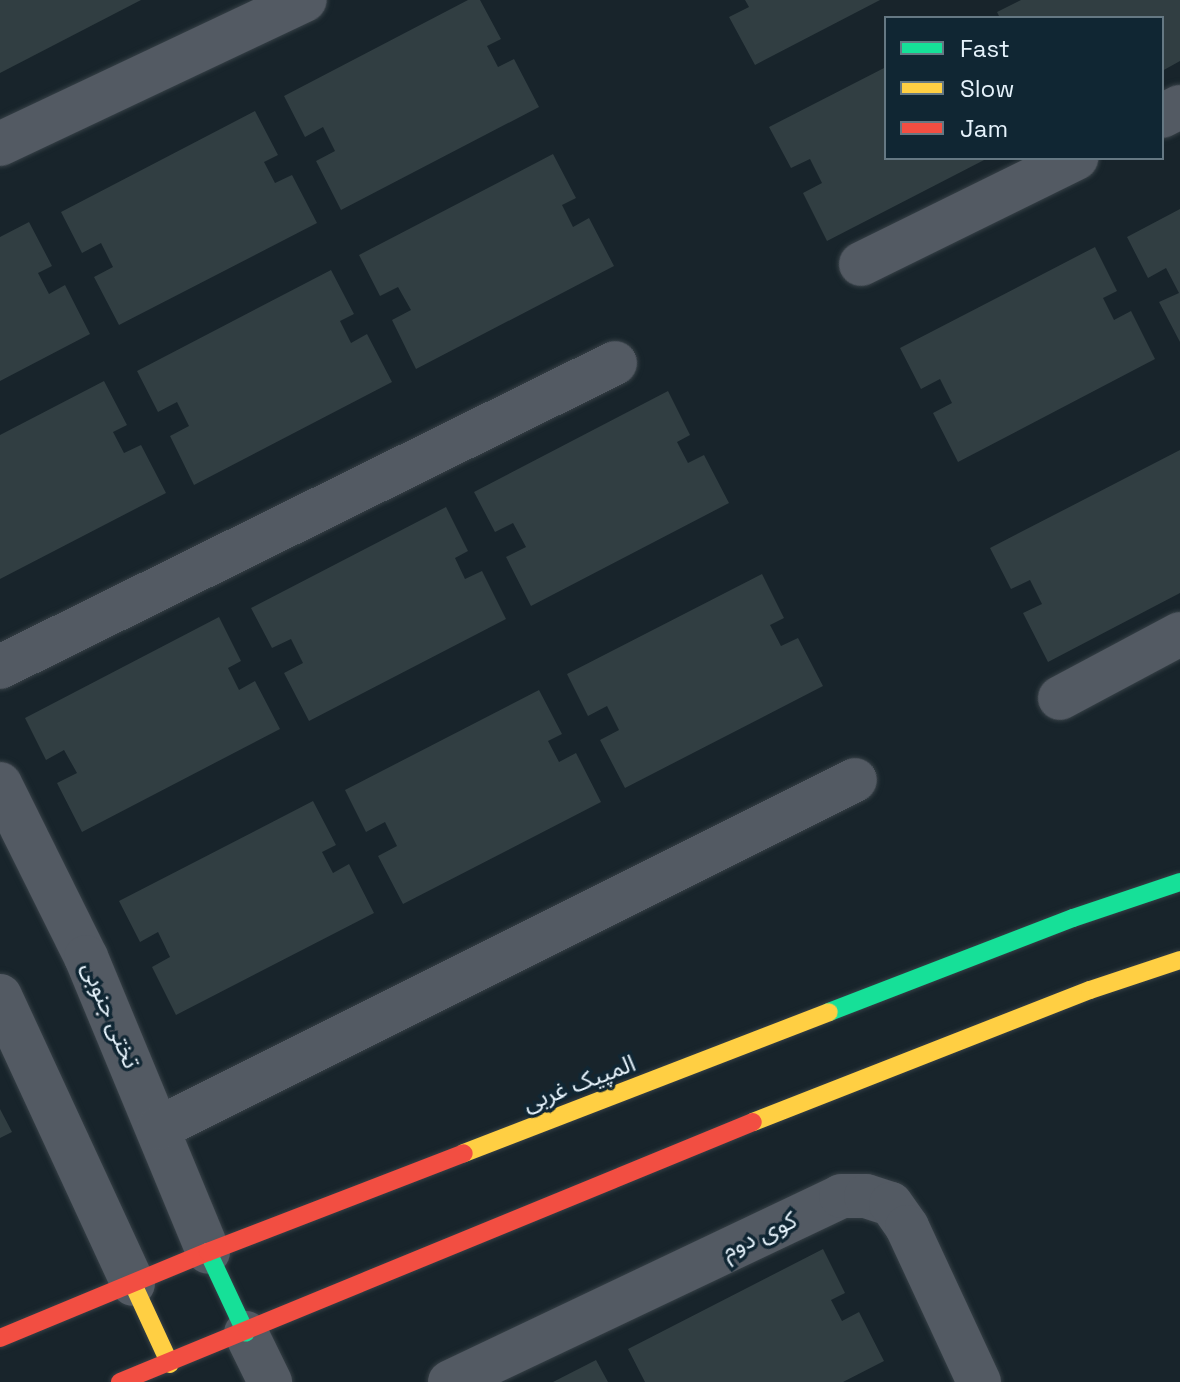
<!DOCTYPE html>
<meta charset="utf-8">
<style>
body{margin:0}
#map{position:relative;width:1180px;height:1382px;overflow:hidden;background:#18242b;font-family:"Space Grotesk","Noto Sans Arabic",sans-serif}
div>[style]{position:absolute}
.building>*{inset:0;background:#313e42}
.roads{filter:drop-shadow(0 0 2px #364046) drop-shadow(0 0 2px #364046)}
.street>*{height:44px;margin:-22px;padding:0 22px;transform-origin:22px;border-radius:22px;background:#535a63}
.fast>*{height:18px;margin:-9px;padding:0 9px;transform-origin:9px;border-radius:9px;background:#16e098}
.slow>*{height:18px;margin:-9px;padding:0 9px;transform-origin:9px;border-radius:9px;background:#ffcf43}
.jam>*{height:18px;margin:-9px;padding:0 9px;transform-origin:9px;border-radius:9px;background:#f24e42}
span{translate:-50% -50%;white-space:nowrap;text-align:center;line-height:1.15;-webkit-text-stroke:7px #102633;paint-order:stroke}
.street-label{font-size:24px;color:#e5f2fb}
.legend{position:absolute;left:884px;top:16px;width:280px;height:144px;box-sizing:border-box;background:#102633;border:2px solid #657883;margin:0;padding:10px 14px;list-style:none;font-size:24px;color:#e5f2fb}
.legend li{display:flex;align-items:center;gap:16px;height:40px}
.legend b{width:40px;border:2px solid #657883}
</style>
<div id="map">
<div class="building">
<div style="clip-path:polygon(0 0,141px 0,0 73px)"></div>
<div style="clip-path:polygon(468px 0,480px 0,501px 39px,487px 46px,498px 67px,514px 59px,539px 107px,341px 210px,316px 161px,335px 151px,323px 127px,305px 137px,284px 96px)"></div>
<div style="clip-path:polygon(745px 0,880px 0,755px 65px,729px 17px,749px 7px)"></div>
<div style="clip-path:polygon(1021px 0,1180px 0,1180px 61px,1162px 71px,1162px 18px,1000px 18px,997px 12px)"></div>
<div style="clip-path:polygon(886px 67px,886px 158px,988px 158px,827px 241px,803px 193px,822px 183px,810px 159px,791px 168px,769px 127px)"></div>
<div style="clip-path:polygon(255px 111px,278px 155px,264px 162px,275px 183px,292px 175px,317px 223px,119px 325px,94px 277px,113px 267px,101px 243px,82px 253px,61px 212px)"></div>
<div style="clip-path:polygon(553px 154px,576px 198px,562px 205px,573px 227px,589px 218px,614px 266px,416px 369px,392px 320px,411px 310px,398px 287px,380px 296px,359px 255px)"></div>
<div style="clip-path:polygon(1180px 209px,1180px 342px,1159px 302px,1179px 293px,1166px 268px,1148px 278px,1127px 237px)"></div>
<div style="clip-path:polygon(29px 222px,52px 266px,38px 273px,49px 294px,65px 285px,90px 334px,0 381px,0 237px)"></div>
<div style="clip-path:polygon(1095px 247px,1117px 291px,1103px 298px,1114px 320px,1131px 311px,1155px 359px,958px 462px,933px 413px,952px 403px,940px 379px,921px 389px,900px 348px)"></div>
<div style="clip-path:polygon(331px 270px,354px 314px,340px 321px,351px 343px,367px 334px,392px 382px,194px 485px,170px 436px,189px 426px,177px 402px,158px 412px,137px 371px)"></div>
<div style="clip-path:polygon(104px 381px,127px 425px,113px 432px,124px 453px,141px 445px,166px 493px,0 579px,0 435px)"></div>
<div style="clip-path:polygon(668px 391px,690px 435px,677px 442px,688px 463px,704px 455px,729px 503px,531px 606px,506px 557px,526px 547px,513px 523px,495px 532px,474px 492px)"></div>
<div style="clip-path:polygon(1180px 450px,1180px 593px,1048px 662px,1023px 613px,1042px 604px,1030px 580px,1011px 589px,990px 548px)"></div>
<div style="clip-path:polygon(446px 507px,468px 551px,455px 558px,465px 579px,482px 571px,506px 619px,309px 721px,284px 673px,303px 663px,291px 639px,272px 648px,251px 608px)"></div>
<div style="clip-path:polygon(762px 574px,784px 618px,770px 625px,781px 646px,798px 638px,823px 686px,625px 788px,600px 740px,619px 730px,607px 706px,588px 716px,567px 674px)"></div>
<div style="clip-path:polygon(219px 617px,241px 661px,228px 668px,239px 690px,255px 681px,280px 729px,82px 832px,57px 783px,77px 773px,64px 750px,46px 760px,25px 718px)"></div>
<div style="clip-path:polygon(539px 690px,562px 734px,548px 741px,559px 762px,576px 753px,601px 802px,403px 904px,378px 856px,397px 846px,385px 822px,366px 832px,345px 790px)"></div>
<div style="clip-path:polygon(313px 801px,336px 845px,322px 852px,333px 873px,349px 864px,374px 913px,176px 1015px,152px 967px,170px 957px,158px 932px,140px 942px,119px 901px)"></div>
<div style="clip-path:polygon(0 1109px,12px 1132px,0 1138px)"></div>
<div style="clip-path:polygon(823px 1249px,845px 1293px,831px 1300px,842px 1321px,859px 1312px,884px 1361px,843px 1382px,645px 1382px,628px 1349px)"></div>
<div style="clip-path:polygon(596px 1360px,608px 1382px,553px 1382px)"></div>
</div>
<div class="roads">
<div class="street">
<div style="left:1162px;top:116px;width:20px;rotate:-27deg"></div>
<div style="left:0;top:144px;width:337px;rotate:-25.3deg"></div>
<div style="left:861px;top:264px;width:240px;rotate:-26.2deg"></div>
<div style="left:0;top:667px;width:686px;rotate:-26.3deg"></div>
<div style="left:1060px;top:698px;width:136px;rotate:-28.1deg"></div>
<div style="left:0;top:784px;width:193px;rotate:63.6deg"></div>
<div style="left:86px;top:957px;width:319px;rotate:67.5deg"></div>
<div style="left:0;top:996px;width:317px;rotate:65.2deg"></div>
<div style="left:159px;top:1128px;width:778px;rotate:-26.57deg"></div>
<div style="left:246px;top:1333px;width:55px;rotate:63.9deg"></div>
<div style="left:450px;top:1382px;width:433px;rotate:-25.4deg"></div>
<div style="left:841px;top:1196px;width:25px"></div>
<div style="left:866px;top:1196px;width:26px;rotate:18deg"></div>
<div style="left:891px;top:1204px;width:28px;rotate:55deg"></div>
<div style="left:907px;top:1227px;width:171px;rotate:65.1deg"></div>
</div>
<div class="fast">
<div style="left:829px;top:1012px;width:261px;rotate:-21.1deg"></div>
<div style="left:1073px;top:918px;width:113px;rotate:-18.6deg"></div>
<div style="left:208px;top:1252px;width:89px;rotate:64.9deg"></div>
</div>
<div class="slow">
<div style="left:753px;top:1122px;width:362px;rotate:-21.4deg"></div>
<div style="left:1090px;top:990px;width:95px;rotate:-18.4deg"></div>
<div style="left:464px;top:1153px;width:391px;rotate:-21.1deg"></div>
<div style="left:133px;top:1284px;width:88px;rotate:65.2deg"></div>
</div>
<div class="jam">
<div style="left:0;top:1338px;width:225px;rotate:-22.5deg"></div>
<div style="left:208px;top:1252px;width:274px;rotate:-21.1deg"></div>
<div style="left:120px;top:1382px;width:684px;rotate:-22.33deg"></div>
</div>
</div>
<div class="street-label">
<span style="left:111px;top:1015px;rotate:67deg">تختی جنوبی</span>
<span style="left:579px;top:1083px;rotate:-21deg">المپیک غربی</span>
<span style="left:759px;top:1235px;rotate:-25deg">کوی دوم</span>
</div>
<ul class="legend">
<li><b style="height:10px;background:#16e098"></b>Fast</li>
<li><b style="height:10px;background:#ffcf43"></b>Slow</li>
<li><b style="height:10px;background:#f24e42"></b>Jam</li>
</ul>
</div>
